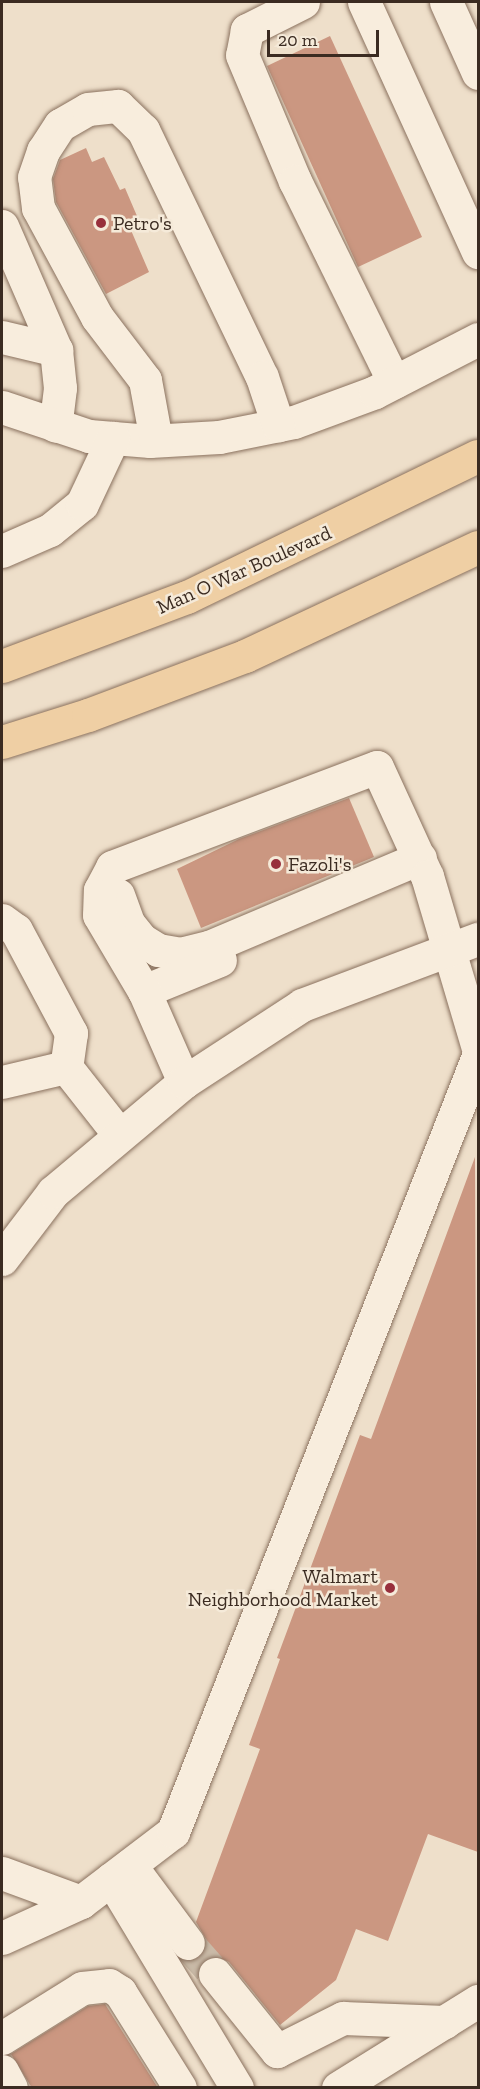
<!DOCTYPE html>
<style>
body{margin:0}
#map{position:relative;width:480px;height:2089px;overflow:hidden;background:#eedfca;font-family:"Zilla Slab",serif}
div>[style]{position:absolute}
.building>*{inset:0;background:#cb9781}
.minor-tunnel>*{height:33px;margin-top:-16.5px;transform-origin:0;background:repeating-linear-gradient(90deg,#cabba8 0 33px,transparent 0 49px)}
.roads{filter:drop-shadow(0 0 2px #8a715e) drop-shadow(0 0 2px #8a715e)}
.minor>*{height:33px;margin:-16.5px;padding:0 16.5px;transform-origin:16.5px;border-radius:16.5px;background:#f8eddd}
.major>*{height:33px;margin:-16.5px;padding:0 16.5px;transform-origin:16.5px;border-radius:16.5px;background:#efcfa4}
.dots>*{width:16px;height:16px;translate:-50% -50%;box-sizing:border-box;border:3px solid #f5ead9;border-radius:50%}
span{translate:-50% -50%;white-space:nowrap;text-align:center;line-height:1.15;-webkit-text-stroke:5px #f5ead9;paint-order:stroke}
.poi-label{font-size:20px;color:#3b2b21}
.left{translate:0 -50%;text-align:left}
.right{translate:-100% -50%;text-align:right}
.street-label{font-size:20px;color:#3b2b21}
.frame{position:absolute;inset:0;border:3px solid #3b2b21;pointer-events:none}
.scale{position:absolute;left:267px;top:30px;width:112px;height:27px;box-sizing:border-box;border:3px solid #3b2b21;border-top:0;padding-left:8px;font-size:18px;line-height:21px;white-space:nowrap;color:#3b2b21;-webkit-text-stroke:4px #f5ead9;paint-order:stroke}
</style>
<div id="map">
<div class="building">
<div style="clip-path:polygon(330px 36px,422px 237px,358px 267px,267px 66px)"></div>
<div style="clip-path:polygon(86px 148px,92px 162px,104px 157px,120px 190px,125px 188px,137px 216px,127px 221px,149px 272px,106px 294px,56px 202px,53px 179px,60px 160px)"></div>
<div style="clip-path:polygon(349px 798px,374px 857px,201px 928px,177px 869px,239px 839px)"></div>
<div style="clip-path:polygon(475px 1157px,478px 1852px,428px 1834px,388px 1941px,356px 1929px,336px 1980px,280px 2025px,229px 1962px,213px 1955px,199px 1964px,195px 1960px,205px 1951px,207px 1941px,196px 1922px,260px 1749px,249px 1745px,280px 1659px,277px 1658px,360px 1435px,371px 1439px)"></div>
<div style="clip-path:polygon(105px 2004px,158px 2088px,32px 2088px,11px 2054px,88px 2006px)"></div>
</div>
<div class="minor-tunnel">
<div style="left:188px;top:1943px;width:41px;rotate:48.9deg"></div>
</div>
<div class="roads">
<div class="minor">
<div style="left:303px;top:2px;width:63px;rotate:153.4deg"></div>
<div style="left:247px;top:30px;width:25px;rotate:101deg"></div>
<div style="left:242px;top:55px;width:137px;rotate:67.2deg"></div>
<div style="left:295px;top:181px;width:224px;rotate:63.8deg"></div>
<div style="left:364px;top:2px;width:275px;rotate:65.5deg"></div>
<div style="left:446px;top:2px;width:78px;rotate:65.7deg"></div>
<div style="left:2px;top:226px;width:135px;rotate:66.5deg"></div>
<div style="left:56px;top:350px;width:38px;rotate:84deg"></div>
<div style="left:60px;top:388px;width:38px;rotate:97deg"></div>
<div style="left:2px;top:337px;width:56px;rotate:13.5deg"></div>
<div style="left:2px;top:407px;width:92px;rotate:18.4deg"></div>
<div style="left:89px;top:436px;width:61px;rotate:4.7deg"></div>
<div style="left:150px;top:441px;width:69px;rotate:-3.3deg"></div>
<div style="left:219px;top:437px;width:76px;rotate:-11.3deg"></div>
<div style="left:294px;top:422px;width:86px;rotate:-20.3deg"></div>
<div style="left:375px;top:392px;width:116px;rotate:-27.2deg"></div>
<div style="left:156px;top:440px;width:61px;rotate:-100.4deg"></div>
<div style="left:145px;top:380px;width:79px;rotate:-127.3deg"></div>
<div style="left:97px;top:317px;width:124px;rotate:-118.4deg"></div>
<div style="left:38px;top:208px;width:31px;rotate:-97deg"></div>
<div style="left:34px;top:177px;width:28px;rotate:-71deg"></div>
<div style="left:43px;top:151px;width:31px;rotate:-57deg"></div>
<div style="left:60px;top:125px;width:32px;rotate:-30deg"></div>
<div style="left:88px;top:109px;width:30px;rotate:-6deg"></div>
<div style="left:118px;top:106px;width:35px;rotate:44deg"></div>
<div style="left:143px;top:130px;width:274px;rotate:64.3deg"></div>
<div style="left:262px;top:377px;width:51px;rotate:71.6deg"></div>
<div style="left:2px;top:551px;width:52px;rotate:-23.6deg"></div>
<div style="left:50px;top:530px;width:41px;rotate:-39.1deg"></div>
<div style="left:82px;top:504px;width:73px;rotate:-64.8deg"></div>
<div style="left:118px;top:895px;width:30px;rotate:70deg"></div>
<div style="left:128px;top:923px;width:22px;rotate:51deg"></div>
<div style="left:142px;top:940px;width:19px;rotate:32deg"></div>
<div style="left:158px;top:950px;width:22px;rotate:10deg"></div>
<div style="left:180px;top:954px;width:30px;rotate:-14deg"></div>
<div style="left:209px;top:947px;width:229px;rotate:-22.9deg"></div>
<div style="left:2px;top:920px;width:17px;rotate:36deg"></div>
<div style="left:16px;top:930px;width:117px;rotate:61.9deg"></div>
<div style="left:71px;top:1033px;width:34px;rotate:98deg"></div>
<div style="left:144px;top:991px;width:82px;rotate:-22.2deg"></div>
<div style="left:2px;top:1082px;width:66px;rotate:-13.2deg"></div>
<div style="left:66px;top:1067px;width:84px;rotate:51.8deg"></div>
<div style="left:184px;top:1082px;width:99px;rotate:-113.7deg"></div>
<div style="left:144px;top:991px;width:88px;rotate:-120.6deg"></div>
<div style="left:99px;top:915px;width:25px;rotate:-88deg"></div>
<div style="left:100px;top:890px;width:26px;rotate:-62deg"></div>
<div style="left:112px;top:867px;width:283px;rotate:-20.7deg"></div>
<div style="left:377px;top:767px;width:120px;rotate:65.4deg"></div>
<div style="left:427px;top:876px;width:179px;rotate:73.5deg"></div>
<div style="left:2px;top:1259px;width:84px;rotate:-52.7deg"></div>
<div style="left:53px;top:1192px;width:171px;rotate:-40deg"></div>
<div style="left:184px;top:1082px;width:141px;rotate:-33.1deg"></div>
<div style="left:302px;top:1005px;width:188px;rotate:-20.6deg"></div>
<div style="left:130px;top:1865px;width:97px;rotate:53.4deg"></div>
<div style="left:2px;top:1873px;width:84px;rotate:20.2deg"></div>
<div style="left:111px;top:1879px;width:244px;rotate:58.9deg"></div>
<div style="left:2px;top:1938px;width:87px;rotate:-24.5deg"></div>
<div style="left:81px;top:1902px;width:116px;rotate:-37.3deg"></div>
<div style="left:173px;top:1832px;width:834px;rotate:-68.54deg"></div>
<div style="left:215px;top:1974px;width:99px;rotate:51.2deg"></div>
<div style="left:277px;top:2051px;width:74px;rotate:-26.6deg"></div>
<div style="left:343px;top:2018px;width:102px;rotate:2.2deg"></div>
<div style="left:2px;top:2038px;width:94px;rotate:-32deg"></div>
<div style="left:82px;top:1988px;width:27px;rotate:-6deg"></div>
<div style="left:109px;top:1985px;width:13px;rotate:32deg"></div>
<div style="left:120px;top:1992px;width:113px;rotate:58deg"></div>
<div style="left:2px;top:2071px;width:19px;rotate:62deg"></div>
<div style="left:338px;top:2088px;width:165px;rotate:-31.9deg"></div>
</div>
<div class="major">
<div style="left:2px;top:666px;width:197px;rotate:-20.5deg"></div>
<div style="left:187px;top:597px;width:323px;rotate:-25.9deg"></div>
<div style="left:2px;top:742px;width:90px;rotate:-17.4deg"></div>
<div style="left:88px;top:715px;width:168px;rotate:-20.6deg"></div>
<div style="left:245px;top:656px;width:257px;rotate:-25.1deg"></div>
</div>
</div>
<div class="dots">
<div style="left:101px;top:223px;background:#98303c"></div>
<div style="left:276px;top:864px;background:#98303c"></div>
<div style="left:390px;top:1588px;background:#98303c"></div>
</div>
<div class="poi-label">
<span class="left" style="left:113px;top:223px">Petro's</span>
<span class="left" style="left:288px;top:864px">Fazoli's</span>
<span class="right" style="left:378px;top:1588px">Walmart<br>Neighborhood Market</span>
</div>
<div class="street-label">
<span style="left:244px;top:570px;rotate:-24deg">Man O War Boulevard</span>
</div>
<div class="frame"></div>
<div class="scale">20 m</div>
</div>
